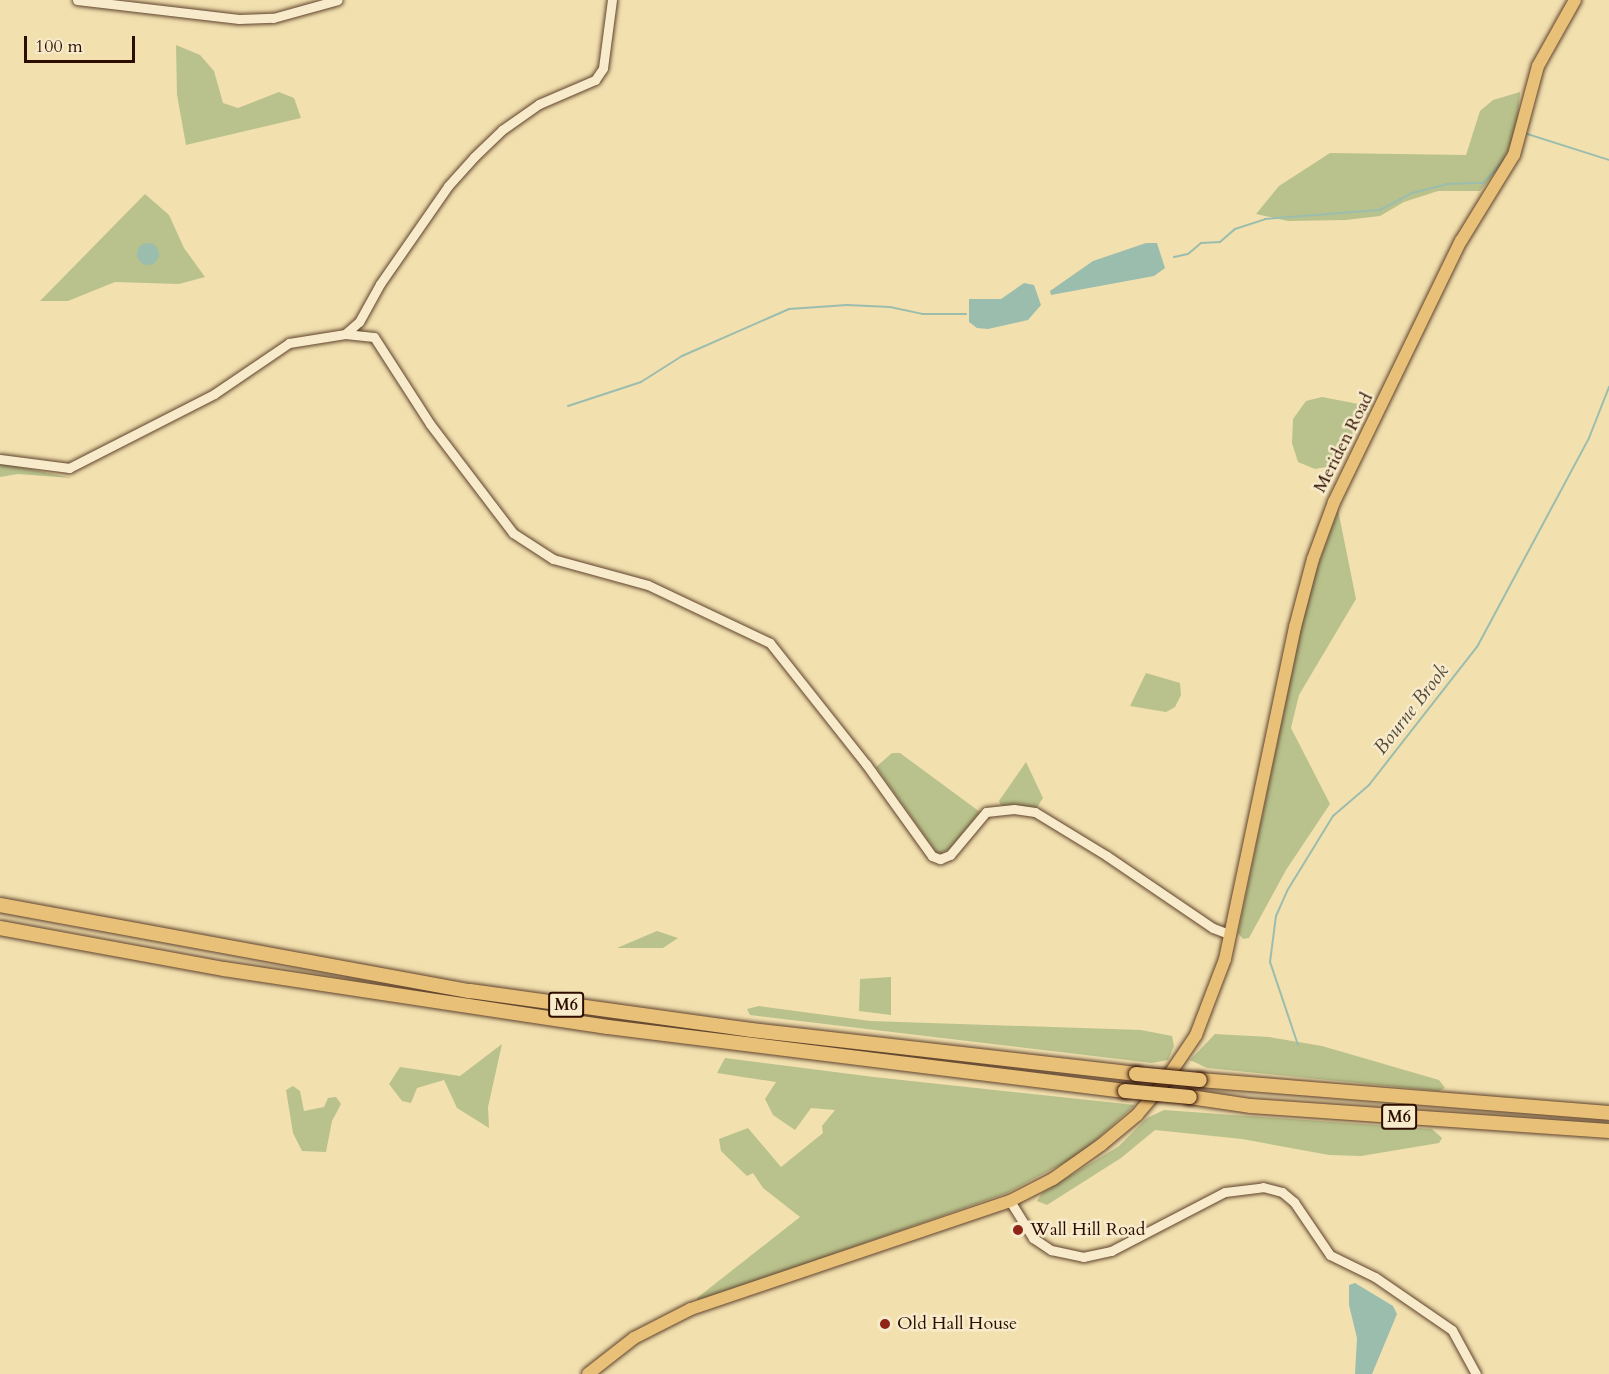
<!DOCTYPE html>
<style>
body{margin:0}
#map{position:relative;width:1609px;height:1374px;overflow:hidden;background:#f2e0af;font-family:Cardo,serif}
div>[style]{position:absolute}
.green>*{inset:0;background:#b9c28c}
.water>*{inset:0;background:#9bbdae}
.round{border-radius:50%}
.stream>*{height:2px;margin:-1px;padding:0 1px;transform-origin:1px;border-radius:1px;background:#9bbdae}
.roads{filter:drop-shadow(0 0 2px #5f422c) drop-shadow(0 0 2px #5f422c)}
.minor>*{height:9px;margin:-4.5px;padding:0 4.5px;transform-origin:4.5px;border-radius:4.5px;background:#f7ebcb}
.major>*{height:12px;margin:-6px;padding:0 6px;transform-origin:6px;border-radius:6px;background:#e9c078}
.highway>*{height:14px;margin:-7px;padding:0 7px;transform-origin:7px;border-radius:7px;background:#e9c078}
.bridges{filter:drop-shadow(0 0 2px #2e0d01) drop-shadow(0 0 2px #2e0d01)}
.highway-bridge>*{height:14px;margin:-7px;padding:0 7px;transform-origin:7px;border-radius:7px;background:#e9c078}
.dots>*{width:16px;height:16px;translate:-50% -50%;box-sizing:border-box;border:3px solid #f7ebcb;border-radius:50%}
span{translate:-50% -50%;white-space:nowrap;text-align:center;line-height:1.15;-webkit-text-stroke:5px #f7ebcb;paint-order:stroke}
.shield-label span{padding:2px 4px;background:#f7ebcb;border:2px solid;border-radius:4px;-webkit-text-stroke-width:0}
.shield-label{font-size:16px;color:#2e0d01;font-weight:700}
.street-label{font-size:18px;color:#2e0d01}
.poi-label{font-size:18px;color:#2e0d01}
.left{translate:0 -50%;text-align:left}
.water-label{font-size:20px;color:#544b3e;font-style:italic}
.scale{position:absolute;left:24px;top:36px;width:111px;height:27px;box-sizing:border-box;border:3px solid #2e0d01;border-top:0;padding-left:8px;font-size:18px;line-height:21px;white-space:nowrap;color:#2e0d01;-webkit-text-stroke:4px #f7ebcb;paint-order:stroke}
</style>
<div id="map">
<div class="green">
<div style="clip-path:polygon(176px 45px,200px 55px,214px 71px,223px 103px,238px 108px,279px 92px,294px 98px,301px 118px,186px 145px,177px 95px)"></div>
<div style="clip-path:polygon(1520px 92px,1517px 131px,1501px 165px,1480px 191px,1438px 191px,1404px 202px,1380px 216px,1346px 220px,1288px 221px,1256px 214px,1279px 186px,1330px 153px,1466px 155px,1480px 111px,1493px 100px)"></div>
<div style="clip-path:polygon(145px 194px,169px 215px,184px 248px,205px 277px,179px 284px,115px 282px,68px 301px,40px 301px)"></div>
<div style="clip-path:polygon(1322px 397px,1369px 406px,1338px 465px,1315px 469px,1298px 462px,1292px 443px,1293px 419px,1306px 401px)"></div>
<div style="clip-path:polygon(0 463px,72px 478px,18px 474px,0 477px)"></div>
<div style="clip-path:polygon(1338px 510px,1356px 599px,1299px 695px,1291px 728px,1330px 804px,1286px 870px,1249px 938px,1243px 939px,1238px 933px,1293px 666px,1310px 588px)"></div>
<div style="clip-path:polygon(1146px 673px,1180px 683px,1181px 695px,1175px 707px,1166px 712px,1130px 706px)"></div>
<div style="clip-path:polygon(892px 753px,900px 753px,980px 812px,951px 848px,942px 853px,937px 853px,876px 767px)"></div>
<div style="clip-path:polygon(1026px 762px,1043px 798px,1036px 809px,1001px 805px,999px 801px)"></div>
<div style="clip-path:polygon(657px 931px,678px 938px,663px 948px,617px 948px)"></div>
<div style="clip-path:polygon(891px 977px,891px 1015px,859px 1011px,860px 979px)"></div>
<div style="clip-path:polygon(759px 1006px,870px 1021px,1141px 1030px,1172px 1036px,1174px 1046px,1168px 1060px,1152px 1063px,750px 1015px,747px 1009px)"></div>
<div style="clip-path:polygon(1215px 1034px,1269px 1037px,1322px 1046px,1439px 1080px,1445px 1088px,1439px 1091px,1207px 1068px,1190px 1060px)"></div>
<div style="clip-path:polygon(502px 1044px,488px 1107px,489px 1128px,457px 1108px,444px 1080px,417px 1088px,411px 1103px,402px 1101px,389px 1084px,400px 1067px,460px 1076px)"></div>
<div style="clip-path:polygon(725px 1058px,874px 1077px,1135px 1105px,1079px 1155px,1007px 1193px,697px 1302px,697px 1298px,800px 1217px,763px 1188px,753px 1173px,747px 1176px,721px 1151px,719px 1139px,748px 1128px,781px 1167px,823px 1133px,822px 1126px,835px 1110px,811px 1108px,795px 1130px,773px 1115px,765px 1099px,776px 1082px,717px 1073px)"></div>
<div style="clip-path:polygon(293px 1086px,300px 1091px,304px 1111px,324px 1107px,328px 1098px,336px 1097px,341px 1104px,332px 1121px,326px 1152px,302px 1151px,293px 1133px,286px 1090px)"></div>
<div style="clip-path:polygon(1164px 1110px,1432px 1129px,1442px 1138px,1439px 1143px,1361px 1156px,1329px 1155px,1242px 1139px,1155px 1130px,1121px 1158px,1047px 1205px,1037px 1201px,1042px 1193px,1119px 1146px,1147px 1118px)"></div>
</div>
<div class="water">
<div style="clip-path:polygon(1146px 243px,1157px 243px,1165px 268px,1154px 276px,1051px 295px,1050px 291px,1093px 261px)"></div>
<div class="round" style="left:137px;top:243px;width:22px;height:22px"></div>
<div style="clip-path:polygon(1024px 283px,1034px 285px,1041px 305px,1028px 320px,988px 329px,977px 328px,969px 322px,969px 299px,1001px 299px)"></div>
<div style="clip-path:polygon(1355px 1283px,1393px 1306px,1397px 1314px,1372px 1374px,1355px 1374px,1357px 1338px,1349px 1305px,1349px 1285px)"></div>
</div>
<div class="stream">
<div style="left:1524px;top:133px;width:89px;rotate:17.6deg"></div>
<div style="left:1174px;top:257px;width:14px;rotate:-12deg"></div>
<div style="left:1188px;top:254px;width:17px;rotate:-40deg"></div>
<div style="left:1201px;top:243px;width:19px;rotate:-3deg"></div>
<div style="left:1220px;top:242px;width:20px;rotate:-41deg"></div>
<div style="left:1235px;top:229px;width:32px;rotate:-18deg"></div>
<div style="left:1265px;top:219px;width:115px;rotate:-4.5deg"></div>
<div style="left:1380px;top:210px;width:36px;rotate:-28deg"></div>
<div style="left:1412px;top:193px;width:36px;rotate:-14deg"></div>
<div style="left:1447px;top:184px;width:36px;rotate:-2deg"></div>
<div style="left:1483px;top:183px;width:31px;rotate:-48deg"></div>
<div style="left:568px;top:406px;width:77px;rotate:-18.2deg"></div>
<div style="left:641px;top:382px;width:49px;rotate:-32.4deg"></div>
<div style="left:682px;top:356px;width:117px;rotate:-23.7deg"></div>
<div style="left:789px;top:309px;width:58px;rotate:-3.9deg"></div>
<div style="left:847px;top:305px;width:43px;rotate:2.7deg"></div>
<div style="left:890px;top:307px;width:33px;rotate:12deg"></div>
<div style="left:922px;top:314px;width:44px"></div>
<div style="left:1298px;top:1045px;width:88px;rotate:-108.6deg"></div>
<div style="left:1270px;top:962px;width:46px;rotate:-82.6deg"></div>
<div style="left:1276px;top:916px;width:27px;rotate:-66deg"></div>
<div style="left:1287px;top:891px;width:88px;rotate:-58.5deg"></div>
<div style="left:1333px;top:816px;width:48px;rotate:-40.7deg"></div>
<div style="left:1369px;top:785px;width:175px;rotate:-52deg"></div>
<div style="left:1477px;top:647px;width:237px;rotate:-61.8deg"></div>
<div style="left:1589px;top:438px;width:55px;rotate:-68.6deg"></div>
</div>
<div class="roads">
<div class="minor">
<div style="left:77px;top:0;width:163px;rotate:6.7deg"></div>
<div style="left:239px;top:19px;width:34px;rotate:-2deg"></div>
<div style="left:273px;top:18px;width:67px;rotate:-15.5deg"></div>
<div style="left:345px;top:334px;width:18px;rotate:-41deg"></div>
<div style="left:359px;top:322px;width:43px;rotate:-61.1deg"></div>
<div style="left:380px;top:284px;width:119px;rotate:-55.2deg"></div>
<div style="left:448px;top:186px;width:39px;rotate:-48deg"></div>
<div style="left:474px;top:157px;width:39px;rotate:-44deg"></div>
<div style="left:502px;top:130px;width:45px;rotate:-35.1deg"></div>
<div style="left:539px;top:104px;width:61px;rotate:-23.2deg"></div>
<div style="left:595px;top:80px;width:14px;rotate:-56deg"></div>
<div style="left:603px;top:68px;width:69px;rotate:-82.5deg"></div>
<div style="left:0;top:459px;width:70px;rotate:7.4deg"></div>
<div style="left:69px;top:468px;width:163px;rotate:-27deg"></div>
<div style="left:214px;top:394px;width:91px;rotate:-34.2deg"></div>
<div style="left:289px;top:343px;width:57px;rotate:-9.1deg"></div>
<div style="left:345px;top:334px;width:29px;rotate:6deg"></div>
<div style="left:374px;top:337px;width:103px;rotate:57.2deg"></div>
<div style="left:430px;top:424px;width:137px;rotate:52.7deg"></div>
<div style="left:513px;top:533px;width:48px;rotate:33deg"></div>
<div style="left:553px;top:559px;width:98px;rotate:15.3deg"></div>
<div style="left:648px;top:585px;width:135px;rotate:25.4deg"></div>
<div style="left:770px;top:643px;width:154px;rotate:51.6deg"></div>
<div style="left:866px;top:764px;width:113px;rotate:54.3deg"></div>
<div style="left:932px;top:856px;width:9px;rotate:21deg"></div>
<div style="left:940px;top:859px;width:11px;rotate:-22deg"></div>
<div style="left:950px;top:855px;width:56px;rotate:-50.1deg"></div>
<div style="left:986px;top:812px;width:28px;rotate:-6deg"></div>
<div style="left:1014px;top:809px;width:21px;rotate:8deg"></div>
<div style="left:1035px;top:812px;width:84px;rotate:31.4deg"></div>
<div style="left:1107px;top:856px;width:128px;rotate:34.2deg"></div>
<div style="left:1213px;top:928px;width:19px;rotate:21deg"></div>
<div style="left:1010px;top:1201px;width:44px;rotate:58.1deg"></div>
<div style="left:1033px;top:1238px;width:22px;rotate:34deg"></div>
<div style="left:1051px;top:1250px;width:33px;rotate:12deg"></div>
<div style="left:1083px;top:1257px;width:29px;rotate:-12deg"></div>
<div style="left:1111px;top:1251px;width:128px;rotate:-27.4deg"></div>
<div style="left:1225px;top:1192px;width:38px;rotate:-7deg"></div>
<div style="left:1263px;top:1187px;width:20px;rotate:15deg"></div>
<div style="left:1282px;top:1192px;width:16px;rotate:40deg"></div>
<div style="left:1294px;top:1202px;width:64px;rotate:55.8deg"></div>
<div style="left:1330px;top:1255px;width:50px;rotate:26.1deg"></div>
<div style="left:1375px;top:1277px;width:93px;rotate:34.5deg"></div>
<div style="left:1452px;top:1330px;width:50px;rotate:61.4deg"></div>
</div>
<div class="major">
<div style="left:588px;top:1374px;width:58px;rotate:-38deg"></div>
<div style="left:634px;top:1338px;width:64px;rotate:-27deg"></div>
<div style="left:691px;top:1309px;width:337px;rotate:-18.7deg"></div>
<div style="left:1010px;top:1201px;width:48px;rotate:-27.1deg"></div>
<div style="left:1053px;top:1179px;width:59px;rotate:-35.3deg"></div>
<div style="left:1101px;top:1145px;width:47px;rotate:-39.8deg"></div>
<div style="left:1137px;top:1115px;width:40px;rotate:-50deg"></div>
<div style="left:1163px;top:1084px;width:59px;rotate:-56deg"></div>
<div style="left:1196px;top:1035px;width:81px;rotate:-69.1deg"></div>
<div style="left:1225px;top:959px;width:339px;rotate:-78.1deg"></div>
<div style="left:1295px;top:627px;width:70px;rotate:-75.2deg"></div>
<div style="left:1313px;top:559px;width:61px;rotate:-69.8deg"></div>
<div style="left:1334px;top:502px;width:290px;rotate:-64.1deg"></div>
<div style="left:1461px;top:241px;width:101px;rotate:-58.4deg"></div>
<div style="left:1514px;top:155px;width:92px;rotate:-74.9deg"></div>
<div style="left:1538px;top:66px;width:76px;rotate:-60.7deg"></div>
</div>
<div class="highway">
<div style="left:0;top:905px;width:478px;rotate:10.4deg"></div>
<div style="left:470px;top:991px;width:284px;rotate:7.9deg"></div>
<div style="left:751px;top:1030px;width:388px;rotate:6.5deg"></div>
<div style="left:0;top:928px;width:228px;rotate:10.4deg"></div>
<div style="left:224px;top:969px;width:388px;rotate:8.6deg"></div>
<div style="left:608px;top:1027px;width:521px;rotate:7.06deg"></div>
<div style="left:1200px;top:1080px;width:410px;rotate:4.6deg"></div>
<div style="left:1190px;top:1097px;width:62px;rotate:8.4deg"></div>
<div style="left:1251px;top:1106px;width:359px;rotate:4deg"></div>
</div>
</div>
<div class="bridges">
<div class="highway-bridge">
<div style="left:1136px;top:1074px;width:64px;rotate:5.4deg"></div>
<div style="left:1125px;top:1091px;width:65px;rotate:5.3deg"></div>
</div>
</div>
<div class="dots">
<div style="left:1018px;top:1230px;background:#8f2418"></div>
<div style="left:885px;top:1324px;background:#8f2418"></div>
</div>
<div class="shield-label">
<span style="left:566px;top:1005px">M6</span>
<span style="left:1399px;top:1117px">M6</span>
</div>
<div class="street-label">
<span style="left:1344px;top:443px;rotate:-63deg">Meriden Road</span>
</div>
<div class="poi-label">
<span class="left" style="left:1030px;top:1230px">Wall Hill Road</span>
<span class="left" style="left:897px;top:1324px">Old Hall House</span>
</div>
<div class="water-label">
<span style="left:1411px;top:709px;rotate:-52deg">Bourne Brook</span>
</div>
<div class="scale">100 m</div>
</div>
